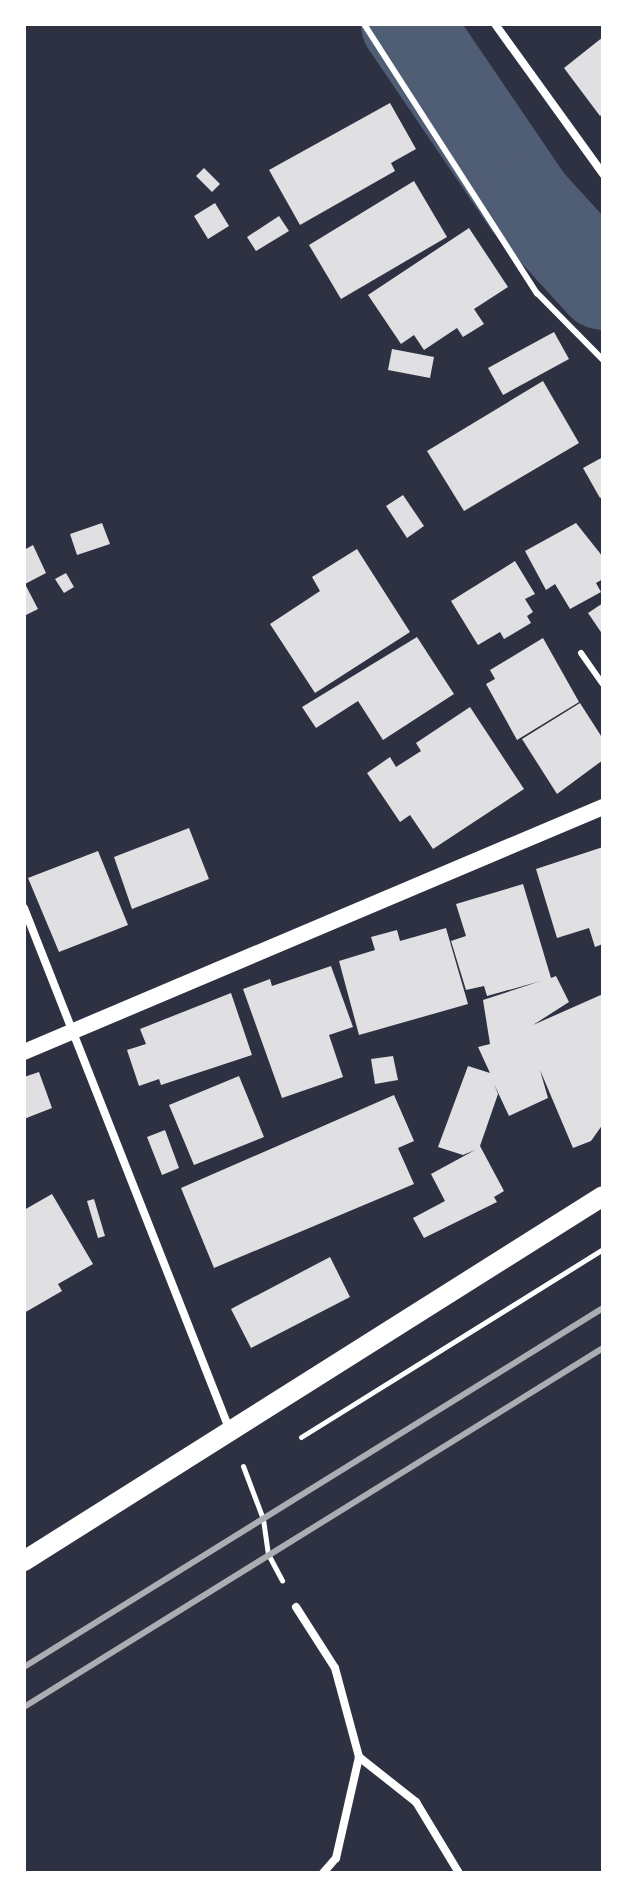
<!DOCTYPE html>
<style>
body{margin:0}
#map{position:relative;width:627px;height:1897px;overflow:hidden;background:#2d3142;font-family:Barlow,sans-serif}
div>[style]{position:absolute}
.river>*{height:92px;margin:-46px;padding:0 46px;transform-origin:46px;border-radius:46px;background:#4f5d75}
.building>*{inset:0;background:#e0e0e3}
.path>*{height:5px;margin:-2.5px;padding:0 2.5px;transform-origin:2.5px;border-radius:2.5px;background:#fff}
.service>*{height:6px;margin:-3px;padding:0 3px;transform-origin:3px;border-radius:3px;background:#fff}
.minor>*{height:8px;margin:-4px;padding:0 4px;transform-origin:4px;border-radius:4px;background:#fff}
.secondary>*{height:16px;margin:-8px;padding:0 8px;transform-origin:8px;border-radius:8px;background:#fff}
.primary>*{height:20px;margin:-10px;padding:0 10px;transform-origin:10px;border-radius:10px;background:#fff}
.rail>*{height:6px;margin:-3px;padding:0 3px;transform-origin:3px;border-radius:3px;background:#abadb3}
span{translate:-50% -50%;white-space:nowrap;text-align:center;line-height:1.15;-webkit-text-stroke:8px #fff;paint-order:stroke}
.frame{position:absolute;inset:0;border:26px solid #fff;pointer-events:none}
</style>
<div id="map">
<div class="river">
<div style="left:407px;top:24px;width:215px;rotate:55.8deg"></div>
<div style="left:528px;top:202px;width:111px;rotate:47.6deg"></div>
</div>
<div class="building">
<div style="clip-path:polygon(603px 37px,603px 114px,600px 116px,564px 68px)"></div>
<div style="clip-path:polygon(390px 103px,416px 149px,391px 163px,395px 171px,300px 225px,269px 170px)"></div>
<div style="clip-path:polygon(204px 168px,220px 184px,212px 192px,196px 176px)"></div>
<div style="clip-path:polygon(414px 181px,447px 237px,341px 299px,309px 245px)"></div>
<div style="clip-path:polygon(215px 203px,229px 226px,208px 239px,194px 216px)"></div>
<div style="clip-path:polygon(279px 216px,289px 231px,256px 251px,247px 237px)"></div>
<div style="clip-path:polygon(469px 228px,508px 287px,474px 309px,484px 324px,463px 337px,457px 328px,424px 350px,414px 335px,401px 344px,368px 295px)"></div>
<div style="clip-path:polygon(554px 332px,569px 359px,503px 395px,488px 368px)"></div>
<div style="clip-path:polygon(392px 349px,434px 357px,430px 378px,388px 370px)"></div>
<div style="clip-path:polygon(543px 381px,579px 443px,464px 511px,427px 451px)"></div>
<div style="clip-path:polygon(603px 457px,603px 497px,600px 498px,583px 468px)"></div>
<div style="clip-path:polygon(403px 495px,424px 526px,407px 538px,386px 506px)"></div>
<div style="clip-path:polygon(102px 523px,110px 544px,77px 555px,70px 534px)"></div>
<div style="clip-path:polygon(576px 523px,603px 557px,603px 579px,596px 583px,601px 592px,570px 609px,555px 584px,546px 590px,525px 551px)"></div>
<div style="clip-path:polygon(33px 545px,46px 573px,25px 584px,38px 609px,24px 616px,24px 550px)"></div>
<div style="clip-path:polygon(357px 549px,410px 632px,315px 693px,270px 624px,320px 591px,312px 577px)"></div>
<div style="clip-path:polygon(515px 561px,535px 594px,525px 599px,533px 612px,527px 616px,531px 623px,504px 639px,500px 632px,478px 645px,451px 601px)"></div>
<div style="clip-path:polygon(66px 573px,74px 587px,64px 593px,55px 579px)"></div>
<div style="clip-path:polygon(603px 603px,603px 635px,588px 613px)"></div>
<div style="clip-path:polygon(417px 637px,454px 694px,383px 740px,358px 701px,316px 728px,302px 707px)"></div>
<div style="clip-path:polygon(543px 638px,579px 702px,517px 740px,486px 684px,495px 679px,490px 670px)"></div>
<div style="clip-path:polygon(580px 703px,603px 739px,603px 760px,557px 794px,522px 739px)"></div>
<div style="clip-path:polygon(470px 707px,524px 789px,433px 849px,410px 815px,400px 822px,367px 773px,390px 757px,396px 767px,421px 751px,416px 743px)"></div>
<div style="clip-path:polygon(189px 828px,209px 879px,132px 909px,114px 857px)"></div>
<div style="clip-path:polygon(603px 847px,603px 944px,595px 947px,589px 928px,557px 938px,536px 869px)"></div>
<div style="clip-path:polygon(98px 851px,128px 925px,59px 952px,28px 878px)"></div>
<div style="clip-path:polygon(523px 884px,551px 978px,556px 976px,569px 1002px,533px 1025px,603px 994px,603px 1124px,591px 1141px,573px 1148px,540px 1070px,548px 1098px,509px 1116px,494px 1084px,498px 1094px,480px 1146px,504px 1191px,494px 1197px,497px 1202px,424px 1238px,413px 1218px,445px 1201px,431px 1174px,475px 1150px,463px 1155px,438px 1147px,468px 1066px,490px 1073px,478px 1047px,490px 1044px,483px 1000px,541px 981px,487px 996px,484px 986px,466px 990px,451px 941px,466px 936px,456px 904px)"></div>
<div style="clip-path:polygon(446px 928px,468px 1004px,359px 1035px,339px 961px,375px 950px,371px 937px,397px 930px,400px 941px)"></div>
<div style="clip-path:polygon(331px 966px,353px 1027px,329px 1035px,343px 1077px,282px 1098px,243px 989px,270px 979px,272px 986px)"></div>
<div style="clip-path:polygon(231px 993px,252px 1055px,161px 1085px,159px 1079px,139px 1086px,127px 1050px,146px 1044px,140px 1029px)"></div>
<div style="clip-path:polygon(393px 1056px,398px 1080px,375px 1084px,371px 1059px)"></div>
<div style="clip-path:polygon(39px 1072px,52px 1108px,24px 1119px,24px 1077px)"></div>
<div style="clip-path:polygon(239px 1076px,264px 1137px,194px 1165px,169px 1105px)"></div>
<div style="clip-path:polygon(394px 1095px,414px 1141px,398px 1148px,414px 1184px,214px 1268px,181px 1188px)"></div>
<div style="clip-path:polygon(165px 1130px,179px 1168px,162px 1175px,147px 1137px)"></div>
<div style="clip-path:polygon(52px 1194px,93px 1264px,58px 1284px,62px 1291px,24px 1313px,24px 1210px)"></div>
<div style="clip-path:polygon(94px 1199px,105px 1236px,98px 1238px,87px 1201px)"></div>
<div style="clip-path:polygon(330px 1257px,350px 1297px,251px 1348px,231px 1309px)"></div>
</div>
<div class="path">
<div style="left:301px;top:1437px;width:356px;rotate:-31.9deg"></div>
<div style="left:243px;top:1466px;width:57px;rotate:69.3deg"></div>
<div style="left:263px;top:1519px;width:35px;rotate:82deg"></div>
<div style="left:268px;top:1554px;width:30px;rotate:62deg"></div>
</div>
<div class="service">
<div style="left:364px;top:24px;width:320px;rotate:57.3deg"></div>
<div style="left:537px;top:293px;width:94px;rotate:45.4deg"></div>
<div style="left:581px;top:653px;width:38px;rotate:55deg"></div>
</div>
<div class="minor">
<div style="left:495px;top:24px;width:185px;rotate:54.2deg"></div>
<div style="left:24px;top:908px;width:562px;rotate:68.5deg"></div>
<div style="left:296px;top:1607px;width:72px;rotate:57.4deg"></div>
<div style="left:335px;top:1668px;width:92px;rotate:74.9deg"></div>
<div style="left:359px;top:1757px;width:104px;rotate:102.8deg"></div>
<div style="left:336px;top:1858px;width:20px;rotate:131deg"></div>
<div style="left:359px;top:1757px;width:73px;rotate:38.3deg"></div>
<div style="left:416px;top:1802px;width:83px;rotate:58.8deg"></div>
</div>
<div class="secondary">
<div style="left:24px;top:1052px;width:629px;rotate:-22.94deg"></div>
</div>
<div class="primary">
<div style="left:24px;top:1561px;width:684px;rotate:-32.23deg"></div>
</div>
<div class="rail">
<div style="left:24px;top:1667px;width:681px;rotate:-31.8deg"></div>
<div style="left:24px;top:1707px;width:681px;rotate:-31.8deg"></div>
</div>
<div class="frame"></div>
</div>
